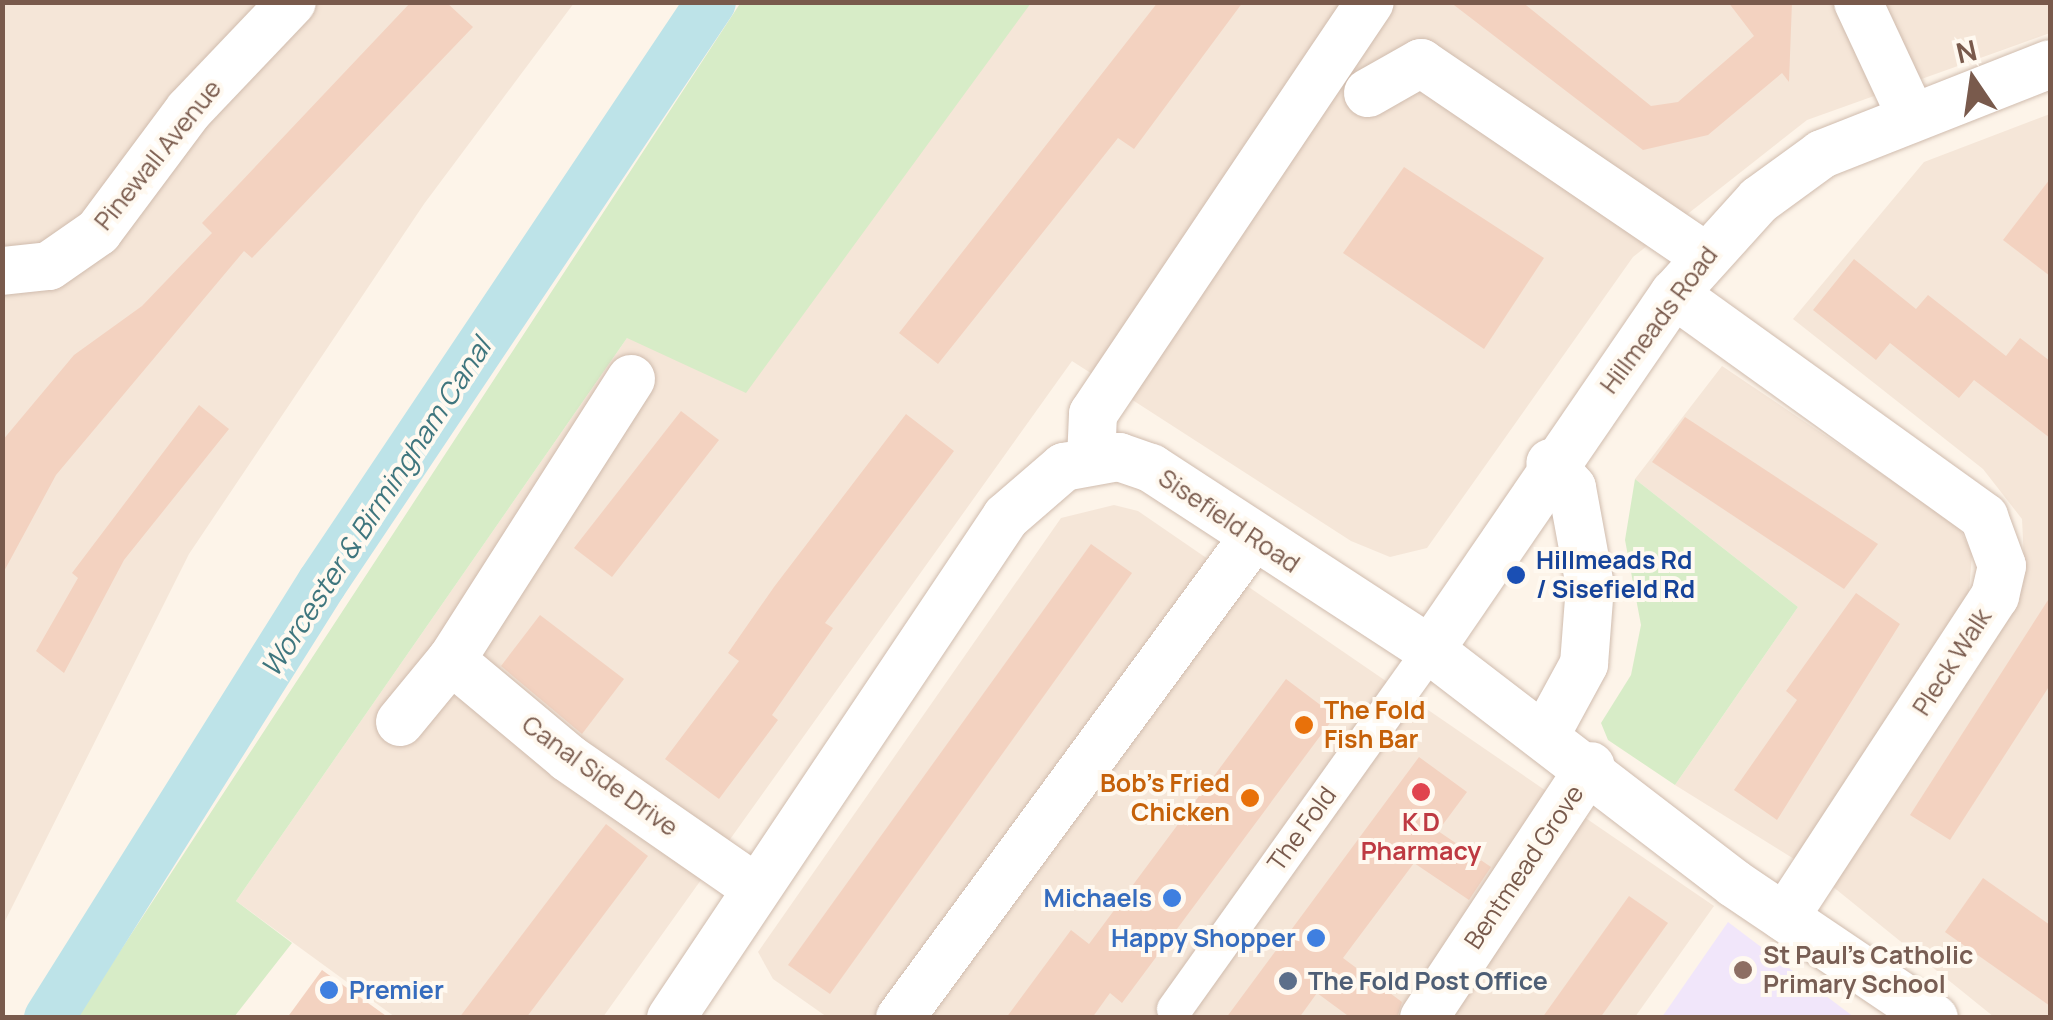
<!DOCTYPE html>
<style>
body{margin:0}
#map{position:relative;width:2053px;height:1020px;overflow:hidden;background:#fdf4e9;font-family:Manrope,sans-serif}
div>[style]{position:absolute}
.residential>*{inset:0;background:#f5e6d8}
.education>*{inset:0;background:#f1e6fa}
.green>*{inset:0;background:#d7ecc7}
.canal>*{height:50px;margin:-25px;padding:0 25px;transform-origin:25px;border-radius:25px;background:#bde3e8}
.building>*{inset:0;background:#f3d2c0}
.roads{filter:drop-shadow(0 0 2px #d0bcae) drop-shadow(0 0 2px #d0bcae)}
.pedestrian>*{height:35px;margin:-17.5px;padding:0 17.5px;transform-origin:17.5px;border-radius:17.5px;background:#fff}
.minor>*{height:48px;margin:-24px;padding:0 24px;transform-origin:24px;border-radius:24px;background:#fff}
.dots>*{width:28px;height:28px;translate:-50% -50%;box-sizing:border-box;border:5px solid #fff9f0;border-radius:50%}
span{translate:-50% -50%;white-space:nowrap;text-align:center;line-height:1.15;-webkit-text-stroke:8px #fff9f0;paint-order:stroke}
.street-label{font-size:25px;color:#795a4c}
.transit-label{font-size:25px;color:#164399;font-weight:700}
.left{translate:0 -50%;text-align:left}
.food-label{font-size:25px;color:#c56008;font-weight:700}
.right{translate:-100% -50%;text-align:right}
.health-label{font-size:25px;color:#be3a42;font-weight:700}
.shop-label{font-size:25px;color:#366cbe;font-weight:700}
.education-label{font-size:25px;color:#785e54;font-weight:700}
.service-label{font-size:25px;color:#4e5e75;font-weight:700}
.water-label{font-size:28px;color:#3f767e;font-style:italic}
.frame{position:absolute;inset:0;border:5px solid #795a4c;pointer-events:none}
.north{position:absolute;left:1923px;top:30px;width:100px;height:100px;-webkit-text-stroke:8px #fff9f0;paint-order:stroke;rotate:347deg;font-size:28px;font-weight:700;line-height:40px;text-align:center;color:#795a4c}
.north::after{content:'';display:block;margin:auto;width:35px;height:45px;background:#795a4c;clip-path:polygon(50% 0,100% 100%,50% 72%,0 100%)}
</style>
<div id="map">
<div class="residential">
<div style="clip-path:polygon(3px 3px,574px 3px,424px 204px,189px 554px,3px 925px)"></div>
<div style="clip-path:polygon(1031px 3px,2050px 3px,2050px 33px,1807px 120px,1633px 257px,1427px 548px,1390px 557px,1351px 541px,1072px 361px,603px 1017px,395px 1017px,236px 901px,627px 338px)"></div>
<div style="clip-path:polygon(2050px 114px,2050px 1017px,1994px 1017px,1832px 886px,2024px 560px,2022px 519px,1983px 469px,1793px 319px,1924px 162px)"></div>
<div style="clip-path:polygon(1722px 366px,1958px 525px,1972px 554px,1967px 617px,1802px 864px,1675px 785px,1798px 607px,1635px 479px)"></div>
<div style="clip-path:polygon(1114px 505px,1138px 511px,1714px 906px,1635px 1017px,827px 1017px,773px 979px,758px 952px,1061px 518px)"></div>
</div>
<div class="education">
<div style="clip-path:polygon(1728px 922px,1854px 1017px,1662px 1017px)"></div>
</div>
<div class="green">
<div style="clip-path:polygon(741px 2px,1031px 3px,746px 393px,627px 338px,236px 901px,292px 943px,234px 1017px,77px 1017px)"></div>
<div style="clip-path:polygon(1635px 479px,1798px 607px,1675px 785px,1608px 740px,1601px 723px,1631px 675px,1641px 625px,1625px 540px)"></div>
</div>
<div class="canal">
<div style="left:49px;top:1018px;width:514px;rotate:-57.89deg"></div>
<div style="left:322px;top:583px;width:699px;rotate:-56.2deg"></div>
</div>
<div class="building">
<div style="clip-path:polygon(411px 2px,446px 2px,473px 27px,252px 258px,244px 251px,56px 475px,2px 575px,2px 441px,74px 355px,142px 306px,212px 233px,202px 223px)"></div>
<div style="clip-path:polygon(1158px 2px,1243px 2px,1134px 149px,1118px 138px,938px 364px,899px 333px)"></div>
<div style="clip-path:polygon(1450px 2px,1522px 2px,1651px 106px,1678px 102px,1754px 36px,1728px 2px,1792px 2px,1789px 82px,1782px 73px,1708px 135px,1643px 150px)"></div>
<div style="clip-path:polygon(1404px 167px,1544px 258px,1484px 349px,1343px 253px)"></div>
<div style="clip-path:polygon(2050px 179px,2050px 276px,2003px 240px)"></div>
<div style="clip-path:polygon(1854px 259px,1916px 309px,1928px 295px,2006px 356px,2020px 338px,2050px 361px,2050px 438px,1974px 380px,1959px 398px,1890px 343px,1876px 360px,1813px 310px)"></div>
<div style="clip-path:polygon(199px 405px,229px 429px,124px 560px,64px 673px,36px 651px,78px 578px,72px 573px)"></div>
<div style="clip-path:polygon(681px 411px,719px 440px,612px 577px,574px 548px)"></div>
<div style="clip-path:polygon(906px 414px,954px 451px,825px 623px,833px 628px,772px 715px,778px 720px,719px 799px,665px 759px,739px 661px,728px 653px,774px 587px)"></div>
<div style="clip-path:polygon(1685px 417px,1878px 544px,1844px 589px,1652px 462px)"></div>
<div style="clip-path:polygon(1091px 544px,1132px 573px,830px 994px,788px 965px)"></div>
<div style="clip-path:polygon(1856px 593px,1900px 624px,1777px 820px,1734px 790px,1797px 700px,1786px 691px)"></div>
<div style="clip-path:polygon(2050px 597px,2050px 685px,1950px 840px,1910px 815px)"></div>
<div style="clip-path:polygon(540px 615px,624px 679px,582px 734px,501px 666px)"></div>
<div style="clip-path:polygon(1286px 679px,1335px 716px,1122px 1003px,1110px 993px,1092px 1018px,1006px 1018px,1071px 930px,1089px 944px)"></div>
<div style="clip-path:polygon(1419px 757px,1467px 792px,1438px 831px,1491px 867px,1469px 900px,1414px 863px,1343px 958px,1402px 1002px,1397px 1018px,1351px 1018px,1317px 993px,1299px 1018px,1226px 1018px)"></div>
<div style="clip-path:polygon(606px 824px,648px 856px,526px 1018px,459px 1018px)"></div>
<div style="clip-path:polygon(1983px 878px,2050px 925px,2050px 1006px,1945px 932px)"></div>
<div style="clip-path:polygon(1629px 896px,1668px 923px,1600px 1018px,1542px 1018px)"></div>
<div style="clip-path:polygon(322px 970px,389px 1018px,287px 1018px)"></div>
</div>
<div class="roads">
<div class="pedestrian">
<div style="left:1174px;top:1009px;width:441px;rotate:-54.5deg"></div>
</div>
<div class="minor">
<div style="left:1858px;top:2px;width:128px;rotate:65deg"></div>
<div style="left:1368px;top:93px;width:61px;rotate:-29.5deg"></div>
<div style="left:1421px;top:63px;width:342px;rotate:34.2deg"></div>
<div style="left:2px;top:271px;width:47px;rotate:-6.1deg"></div>
<div style="left:49px;top:266px;width:60px;rotate:-34.8deg"></div>
<div style="left:98px;top:232px;width:152px;rotate:-53.3deg"></div>
<div style="left:189px;top:110px;width:149px;rotate:-46.4deg"></div>
<div style="left:1674px;top:294px;width:382px;rotate:35.7deg"></div>
<div style="left:1984px;top:517px;width:52px;rotate:69.8deg"></div>
<div style="left:2002px;top:566px;width:31px;rotate:103deg"></div>
<div style="left:1995px;top:596px;width:384px;rotate:123.2deg"></div>
<div style="left:631px;top:379px;width:334px;rotate:122.6deg"></div>
<div style="left:451px;top:660px;width:153px;rotate:39.9deg"></div>
<div style="left:568px;top:758px;width:226px;rotate:34.7deg"></div>
<div style="left:1091px;top:460px;width:46px;rotate:-87.5deg"></div>
<div style="left:1093px;top:414px;width:496px;rotate:-56.1deg"></div>
<div style="left:1430px;top:650px;width:432px;rotate:-55.6deg"></div>
<div style="left:1674px;top:294px;width:127px;rotate:-47.9deg"></div>
<div style="left:1759px;top:200px;width:78px;rotate:-36.1deg"></div>
<div style="left:1822px;top:154px;width:245px;rotate:-21.5deg"></div>
<div style="left:400px;top:722px;width:80px;rotate:-50.6deg"></div>
<div style="left:1546px;top:734px;width:80px;rotate:-61.5deg"></div>
<div style="left:1584px;top:664px;width:78px;rotate:-85.6deg"></div>
<div style="left:1590px;top:586px;width:100px;rotate:-100.4deg"></div>
<div style="left:1572px;top:488px;width:33px;rotate:-131deg"></div>
<div style="left:671px;top:1018px;width:603px;rotate:-56.23deg"></div>
<div style="left:1006px;top:517px;width:77px;rotate:-40.8deg"></div>
<div style="left:1064px;top:467px;width:56px;rotate:-10.3deg"></div>
<div style="left:1119px;top:457px;width:34px;rotate:19deg"></div>
<div style="left:1151px;top:468px;width:333px;rotate:33.1deg"></div>
<div style="left:1430px;top:650px;width:384px;rotate:37.5deg"></div>
<div style="left:1735px;top:884px;width:240px;rotate:34deg"></div>
<div style="left:900px;top:1018px;width:594px;rotate:-53.69deg"></div>
<div style="left:1424px;top:1018px;width:302px;rotate:-56.5deg"></div>
</div>
</div>
<div class="dots">
<div style="left:1516px;top:575px;background:#1a4fb4"></div>
<div style="left:1304px;top:725px;background:#e8710a"></div>
<div style="left:1421px;top:792px;background:#e0444e"></div>
<div style="left:1250px;top:798px;background:#e8710a"></div>
<div style="left:1172px;top:898px;background:#3f7fe0"></div>
<div style="left:1316px;top:938px;background:#3f7fe0"></div>
<div style="left:1743px;top:970px;background:#8d6e63"></div>
<div style="left:1288px;top:981px;background:#5c6f8a"></div>
<div style="left:329px;top:990px;background:#3f7fe0"></div>
</div>
<div class="street-label">
<span style="left:158px;top:155px;rotate:-51deg">Pinewall Avenue</span>
<span style="left:1659px;top:320px;rotate:-53deg">Hillmeads Road</span>
<span style="left:1229px;top:521px;rotate:34deg">Sisefield Road</span>
<span style="left:1952px;top:662px;rotate:-57deg">Pleck Walk</span>
<span style="left:600px;top:776px;rotate:36deg">Canal Side Drive</span>
<span style="left:1302px;top:829px;rotate:-54deg">The Fold</span>
<span style="left:1524px;top:867px;rotate:-56deg">Bentmead Grove</span>
</div>
<div class="transit-label">
<span class="left" style="left:1536px;top:575px">Hillmeads Rd<br>/ Sisefield Rd</span>
</div>
<div class="food-label">
<span class="left" style="left:1324px;top:725px">The Fold<br>Fish Bar</span>
<span class="right" style="left:1230px;top:798px">Bob's Fried<br>Chicken</span>
</div>
<div class="health-label">
<span style="left:1421px;top:837px">K D<br>Pharmacy</span>
</div>
<div class="shop-label">
<span class="right" style="left:1152px;top:898px">Michaels</span>
<span class="right" style="left:1296px;top:938px">Happy Shopper</span>
<span class="left" style="left:349px;top:990px">Premier</span>
</div>
<div class="education-label">
<span class="left" style="left:1763px;top:970px">St Paul's Catholic<br>Primary School</span>
</div>
<div class="service-label">
<span class="left" style="left:1308px;top:981px">The Fold Post Office</span>
</div>
<div class="water-label">
<span style="left:375px;top:507px;rotate:-57deg">Worcester &amp; Birmingham Canal</span>
</div>
<div class="frame"></div>
<div class="north">N</div>
</div>
